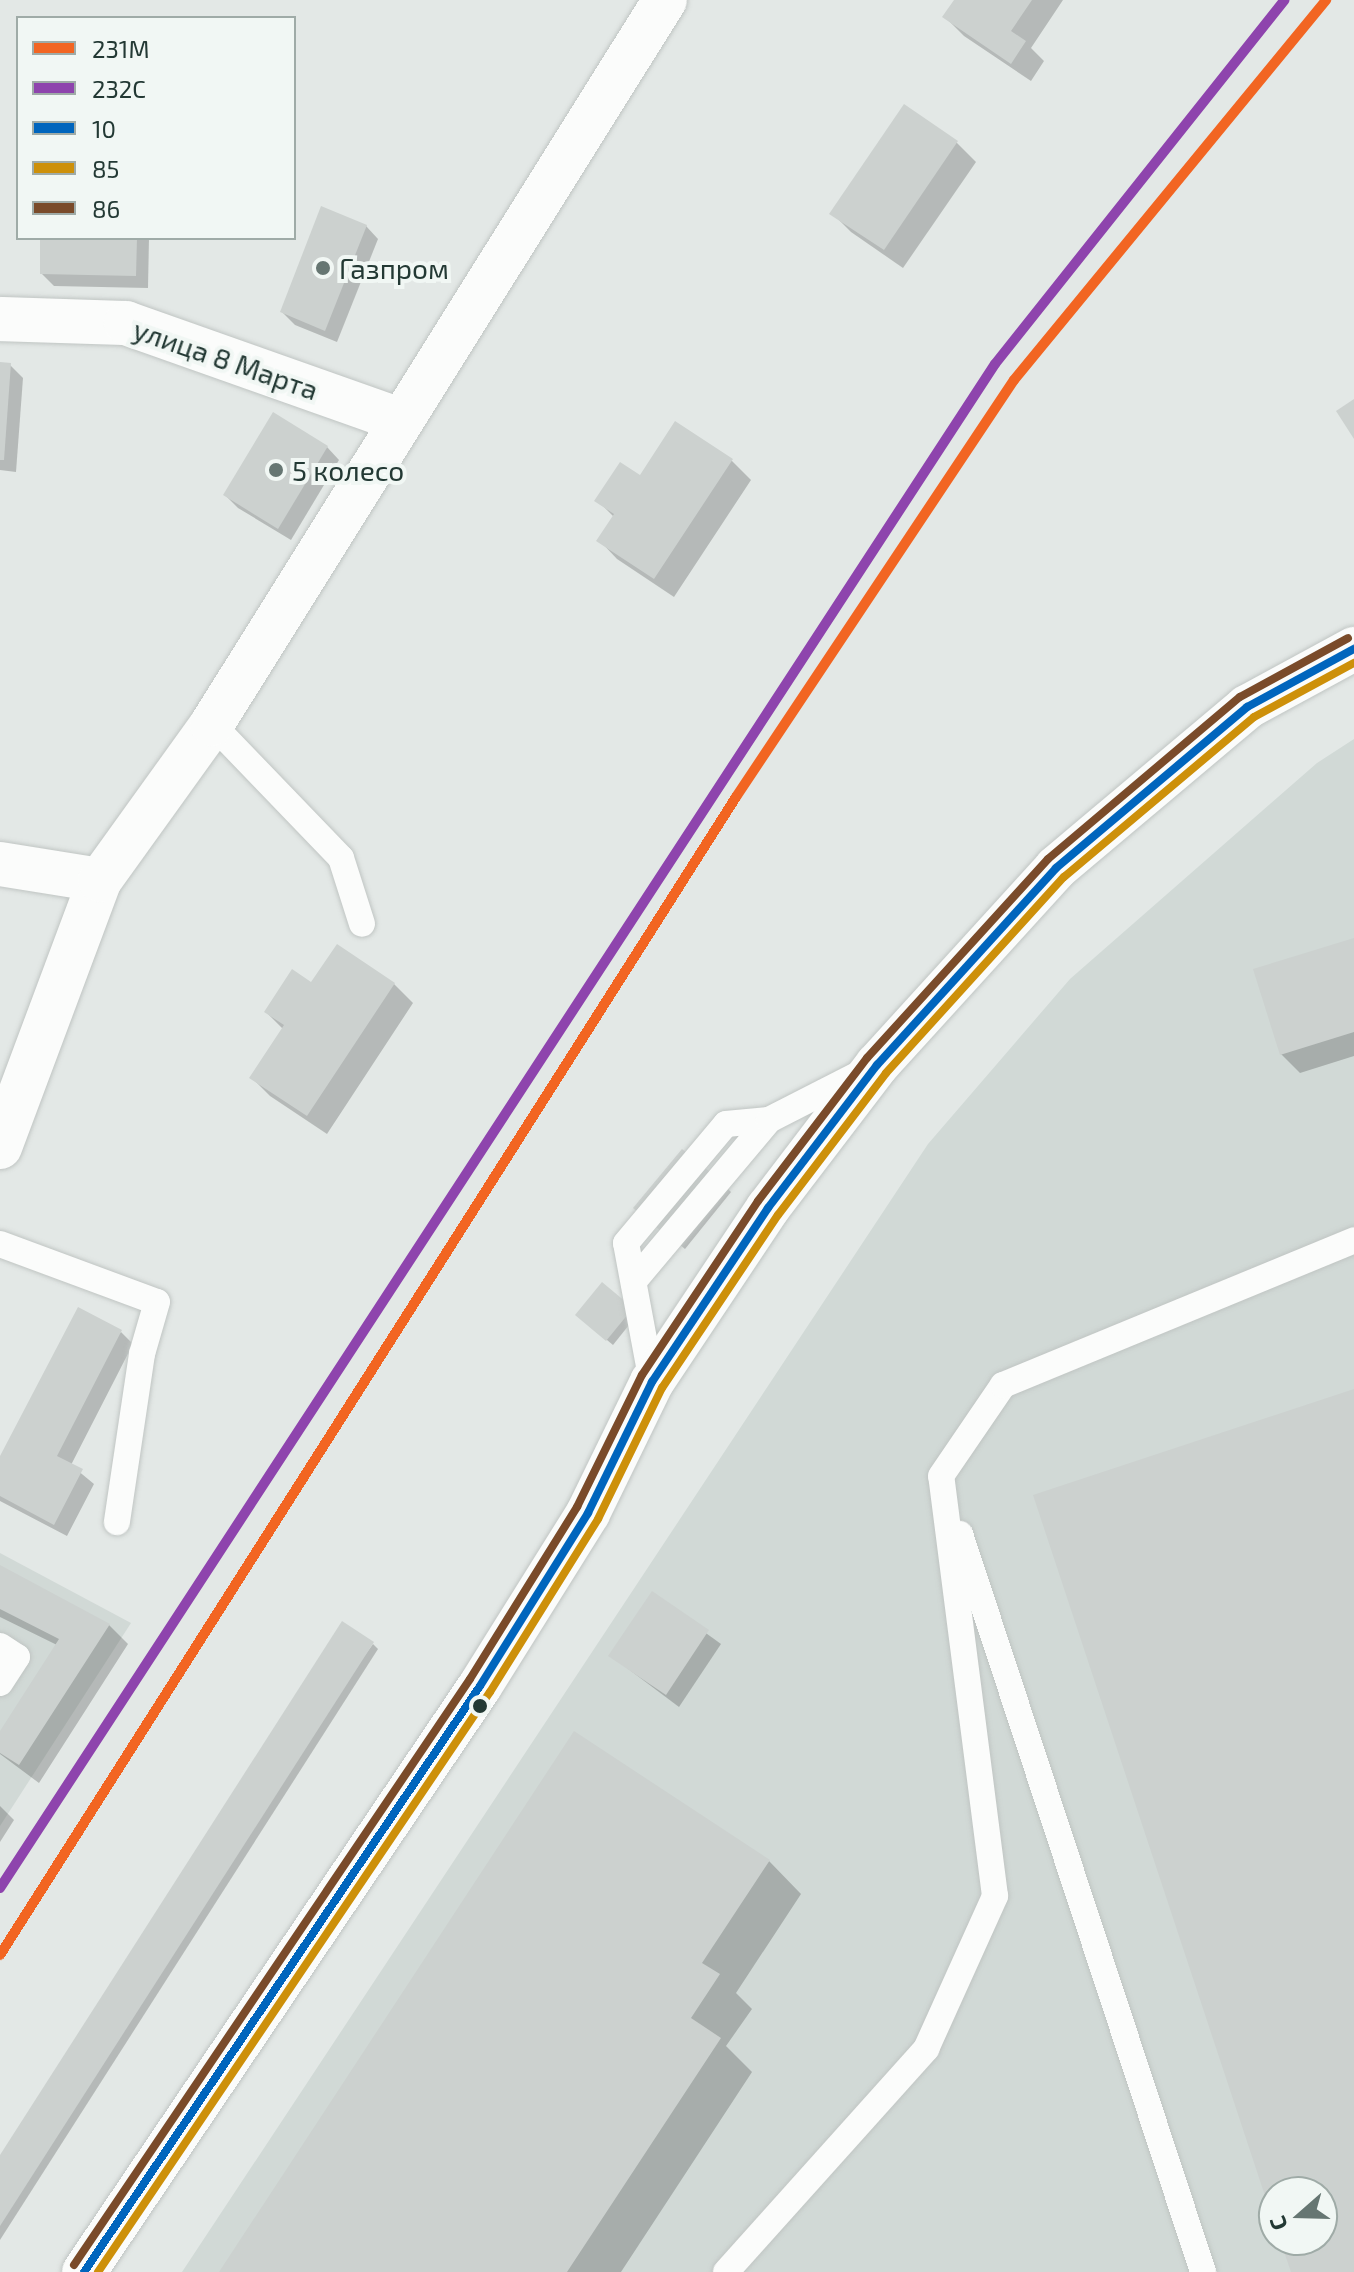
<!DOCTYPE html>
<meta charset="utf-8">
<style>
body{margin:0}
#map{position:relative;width:1354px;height:2272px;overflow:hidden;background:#e3e8e6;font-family:"Exo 2",sans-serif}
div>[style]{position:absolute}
.built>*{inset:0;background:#d1d9d6}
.shadow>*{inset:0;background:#0003}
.building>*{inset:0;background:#ccd1cf}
.roads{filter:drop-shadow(0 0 2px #c0c5c3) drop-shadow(0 0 2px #c0c5c3)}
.lane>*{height:26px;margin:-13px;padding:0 13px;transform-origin:13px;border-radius:13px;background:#fbfcfb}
.street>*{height:44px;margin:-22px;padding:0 22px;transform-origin:22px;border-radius:22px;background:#fbfcfb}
.secondary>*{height:44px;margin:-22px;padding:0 22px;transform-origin:22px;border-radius:22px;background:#fbfcfb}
.bus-1>*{height:8px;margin:-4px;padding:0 4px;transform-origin:4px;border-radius:4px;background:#0065bd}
.bus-2>*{height:8px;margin:-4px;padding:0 4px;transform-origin:4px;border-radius:4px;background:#cd900a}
.bus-3>*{height:8px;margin:-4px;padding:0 4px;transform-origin:4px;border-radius:4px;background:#7a4b2a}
.rail-1>*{height:10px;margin:-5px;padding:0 5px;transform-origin:5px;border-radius:5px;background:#f26522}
.rail-2>*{height:10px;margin:-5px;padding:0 5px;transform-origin:5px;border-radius:5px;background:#8e44ad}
.dots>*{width:22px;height:22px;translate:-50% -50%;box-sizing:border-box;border:4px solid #f1f7f4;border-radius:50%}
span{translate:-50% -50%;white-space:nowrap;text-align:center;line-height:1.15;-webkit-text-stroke:8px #f1f7f4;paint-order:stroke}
.poi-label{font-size:28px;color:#233934}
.left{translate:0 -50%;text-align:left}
.street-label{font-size:28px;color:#233934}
.legend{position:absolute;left:16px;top:16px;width:280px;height:224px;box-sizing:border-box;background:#f1f7f4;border:2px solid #9faba7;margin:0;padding:10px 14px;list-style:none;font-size:24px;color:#233934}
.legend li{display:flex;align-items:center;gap:16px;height:40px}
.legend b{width:40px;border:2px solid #9faba7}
.north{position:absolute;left:1258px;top:2176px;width:80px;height:80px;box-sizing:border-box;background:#f1f7f4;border:2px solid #9faba7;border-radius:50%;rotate:250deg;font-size:22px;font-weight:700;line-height:32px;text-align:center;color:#233934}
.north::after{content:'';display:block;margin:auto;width:28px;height:36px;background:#667672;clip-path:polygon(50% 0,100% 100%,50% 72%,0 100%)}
</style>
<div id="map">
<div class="built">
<div style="clip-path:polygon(evenodd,1354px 739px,1354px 2272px,182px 2272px,928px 1144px,1070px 979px,1317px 763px,1354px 739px,1274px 2192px,1322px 2192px,1322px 2240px,1274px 2240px,1274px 2192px)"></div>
<div style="clip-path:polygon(0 1553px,131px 1623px,0 1826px)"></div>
</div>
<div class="shadow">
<div style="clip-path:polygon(956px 0,1063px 0,1031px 48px,1044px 61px,1031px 81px,964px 36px,945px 17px)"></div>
<div style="clip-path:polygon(904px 107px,957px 143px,976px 162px,903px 268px,851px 232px,832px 213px)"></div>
<div style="clip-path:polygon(366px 226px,378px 239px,337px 342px,295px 325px,282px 312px)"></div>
<div style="clip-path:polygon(43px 238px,149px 238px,148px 288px,54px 286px,42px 274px)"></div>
<div style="clip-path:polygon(0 364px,10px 365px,23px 378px,16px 472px,0 470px)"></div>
<div style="clip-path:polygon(675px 424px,732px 461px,751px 480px,674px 597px,617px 559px,599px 540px,614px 517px,597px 500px,640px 477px)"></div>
<div style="clip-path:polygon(327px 447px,339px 460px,291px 540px,238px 508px,225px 495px)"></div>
<div style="clip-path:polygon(1354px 940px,1354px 1056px,1300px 1073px,1281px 1054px)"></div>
<div style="clip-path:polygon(394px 984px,413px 1003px,327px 1134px,270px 1096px,251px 1077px,283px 1029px,266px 1012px,311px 985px)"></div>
<div style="clip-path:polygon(725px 1186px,731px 1192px,685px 1249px,642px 1214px)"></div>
<div style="clip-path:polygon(577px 1315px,637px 1315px,613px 1345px)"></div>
<div style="clip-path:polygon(121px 1332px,133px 1344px,71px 1465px,94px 1484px,67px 1536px,0 1501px,0 1460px)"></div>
<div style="clip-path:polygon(0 1567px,109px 1625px,128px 1644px,39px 1783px,0 1754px,0 1734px,57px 1645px,0 1617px)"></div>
<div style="clip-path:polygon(652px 1594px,721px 1644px,679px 1707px,611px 1656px)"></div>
<div style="clip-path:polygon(373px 1644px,378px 1649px,0 2240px,0 2159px)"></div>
<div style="clip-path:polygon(0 1806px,14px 1820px,0 1842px)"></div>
<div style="clip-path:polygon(769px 1861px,801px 1894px,736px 1993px,752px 2009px,726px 2046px,752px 2072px,621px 2272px,221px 2272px)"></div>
</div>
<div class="building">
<div style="clip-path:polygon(954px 0,1032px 0,1011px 31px,1026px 41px,1011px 64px,942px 17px)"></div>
<div style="clip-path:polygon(904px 104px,958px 141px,884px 250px,829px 214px)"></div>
<div style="clip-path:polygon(321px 206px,367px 225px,325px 331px,280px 312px)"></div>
<div style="clip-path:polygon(40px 238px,137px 238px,136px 276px,40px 274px)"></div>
<div style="clip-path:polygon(0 362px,11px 363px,4px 460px,0 460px)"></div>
<div style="clip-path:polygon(1354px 399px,1354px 439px,1336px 411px)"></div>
<div style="clip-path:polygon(273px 412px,328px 446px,278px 529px,223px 495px)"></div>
<div style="clip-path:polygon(675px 421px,733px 459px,654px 579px,596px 541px,614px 514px,594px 501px,620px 462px,640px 475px)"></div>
<div style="clip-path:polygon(1354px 938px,1354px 1032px,1280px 1055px,1253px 969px)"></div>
<div style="clip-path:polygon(337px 944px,395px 983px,307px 1116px,249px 1078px,284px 1025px,264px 1012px,292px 969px,311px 982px)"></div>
<div style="clip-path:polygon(682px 1149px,726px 1185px,678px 1245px,633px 1208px)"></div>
<div style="clip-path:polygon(602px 1282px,633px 1308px,606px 1341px,575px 1315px)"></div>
<div style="clip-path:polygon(78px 1307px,122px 1330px,57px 1456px,83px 1469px,54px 1525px,0 1496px,0 1456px)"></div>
<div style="clip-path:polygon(1354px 1389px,1354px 2272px,1291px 2272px,1280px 2240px,1322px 2240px,1322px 2192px,1274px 2192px,1273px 2220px,1033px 1495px)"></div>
<div style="clip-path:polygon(0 1565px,110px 1624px,19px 1765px,0 1753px,0 1731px,59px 1639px,0 1609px)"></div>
<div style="clip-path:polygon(652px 1591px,709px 1630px,666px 1695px,608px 1656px)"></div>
<div style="clip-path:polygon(342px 1621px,374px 1642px,0 2226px,0 2155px)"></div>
<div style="clip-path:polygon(574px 1731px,770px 1860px,702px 1963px,720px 1974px,691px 2018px,721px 2038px,567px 2272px,219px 2272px)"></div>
</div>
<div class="roads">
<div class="lane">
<div style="left:212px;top:724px;width:186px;rotate:46.1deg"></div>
<div style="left:341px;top:858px;width:69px;rotate:72.3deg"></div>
<div style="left:0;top:1244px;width:167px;rotate:20.3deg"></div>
<div style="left:157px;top:1302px;width:54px;rotate:106.1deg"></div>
<div style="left:142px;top:1354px;width:170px;rotate:98.5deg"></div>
<div style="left:634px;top:1281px;width:210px;rotate:-50deg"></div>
<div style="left:652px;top:1382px;width:141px;rotate:-100.6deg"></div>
<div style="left:626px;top:1243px;width:155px;rotate:-50deg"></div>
<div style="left:726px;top:1124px;width:43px;rotate:-5.3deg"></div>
<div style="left:769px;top:1120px;width:106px;rotate:-27.1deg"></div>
<div style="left:960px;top:1534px;width:777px;rotate:71.77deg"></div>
<div style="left:0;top:1646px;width:20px;rotate:33deg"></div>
<div style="left:17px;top:1657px;width:31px;rotate:123deg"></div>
<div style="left:726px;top:2272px;width:300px;rotate:-48.1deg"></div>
<div style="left:926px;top:2049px;width:168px;rotate:-65.7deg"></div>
<div style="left:995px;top:1896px;width:423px;rotate:-97.3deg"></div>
<div style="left:941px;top:1476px;width:110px;rotate:-55.7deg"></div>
<div style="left:1003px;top:1385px;width:380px;rotate:-22.4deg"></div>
</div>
<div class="street">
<div style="left:0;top:319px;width:126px;rotate:1.8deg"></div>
<div style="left:126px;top:323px;width:291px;rotate:19.5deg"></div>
<div style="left:0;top:864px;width:101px;rotate:9.1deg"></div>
</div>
<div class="secondary">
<div style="left:0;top:1147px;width:285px;rotate:-69.5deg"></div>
<div style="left:100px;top:880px;width:192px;rotate:-54.3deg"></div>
<div style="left:212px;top:724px;width:854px;rotate:-57.97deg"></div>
<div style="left:84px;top:2272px;width:707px;rotate:-55.95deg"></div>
<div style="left:480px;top:1686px;width:204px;rotate:-58deg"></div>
<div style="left:588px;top:1513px;width:146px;rotate:-64deg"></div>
<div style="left:652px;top:1382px;width:209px;rotate:-56.3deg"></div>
<div style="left:768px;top:1208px;width:180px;rotate:-52.7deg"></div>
<div style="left:877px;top:1065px;width:266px;rotate:-47.7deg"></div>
<div style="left:1056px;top:868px;width:250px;rotate:-40.1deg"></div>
<div style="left:1247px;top:707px;width:122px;rotate:-28.5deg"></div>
</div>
</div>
<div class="bus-1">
<div style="left:84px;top:2272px;width:707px;rotate:-55.95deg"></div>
<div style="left:480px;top:1686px;width:204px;rotate:-58deg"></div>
<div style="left:588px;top:1513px;width:146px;rotate:-64deg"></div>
<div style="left:652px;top:1382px;width:209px;rotate:-56.3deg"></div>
<div style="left:768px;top:1208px;width:180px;rotate:-52.7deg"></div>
<div style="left:877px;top:1065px;width:266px;rotate:-47.7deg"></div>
<div style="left:1056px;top:868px;width:250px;rotate:-40.1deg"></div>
<div style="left:1247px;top:707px;width:122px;rotate:-28.5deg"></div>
</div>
<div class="bus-2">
<div style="left:98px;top:2272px;width:700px;rotate:-55.95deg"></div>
<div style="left:490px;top:1692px;width:204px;rotate:-58deg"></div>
<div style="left:598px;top:1519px;width:146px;rotate:-64deg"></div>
<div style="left:662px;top:1388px;width:208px;rotate:-56.2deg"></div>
<div style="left:778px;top:1215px;width:178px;rotate:-52.7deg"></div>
<div style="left:886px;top:1073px;width:265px;rotate:-47.8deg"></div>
<div style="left:1064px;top:877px;width:248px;rotate:-40.1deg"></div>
<div style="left:1254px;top:717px;width:114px;rotate:-28.4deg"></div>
</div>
<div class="bus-3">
<div style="left:74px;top:2265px;width:707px;rotate:-55.95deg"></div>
<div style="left:470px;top:1679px;width:203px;rotate:-58.1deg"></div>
<div style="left:577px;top:1507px;width:147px;rotate:-63.8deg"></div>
<div style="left:642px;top:1375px;width:209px;rotate:-56.3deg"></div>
<div style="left:758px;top:1201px;width:180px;rotate:-52.7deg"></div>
<div style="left:867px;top:1058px;width:269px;rotate:-47.7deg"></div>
<div style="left:1048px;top:859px;width:251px;rotate:-40.2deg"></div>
<div style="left:1240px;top:697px;width:123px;rotate:-28.6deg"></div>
</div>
<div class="rail-1">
<div style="left:0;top:1955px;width:1372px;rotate:-57.56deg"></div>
<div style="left:736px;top:797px;width:501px;rotate:-56.31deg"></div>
<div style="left:1014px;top:380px;width:492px;rotate:-50.6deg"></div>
</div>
<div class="rail-2">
<div style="left:0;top:1888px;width:1820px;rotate:-56.86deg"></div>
<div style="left:995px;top:364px;width:465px;rotate:-51.5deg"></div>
</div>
<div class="dots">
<div style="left:323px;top:268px;background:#667672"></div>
<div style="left:276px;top:470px;background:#667672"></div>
<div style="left:480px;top:1706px;background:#233934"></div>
</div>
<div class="poi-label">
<span class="left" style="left:339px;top:268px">Газпром</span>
<span class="left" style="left:292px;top:470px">5 колесо</span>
</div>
<div class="street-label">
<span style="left:226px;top:359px;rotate:19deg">улица 8 Марта</span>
</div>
<ul class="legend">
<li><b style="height:10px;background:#f26522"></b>231М</li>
<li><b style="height:10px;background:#8e44ad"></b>232C</li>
<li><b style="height:10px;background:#0065bd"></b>10</li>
<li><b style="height:10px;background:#cd900a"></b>85</li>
<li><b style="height:10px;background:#7a4b2a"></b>86</li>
</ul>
<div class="north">С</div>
</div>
